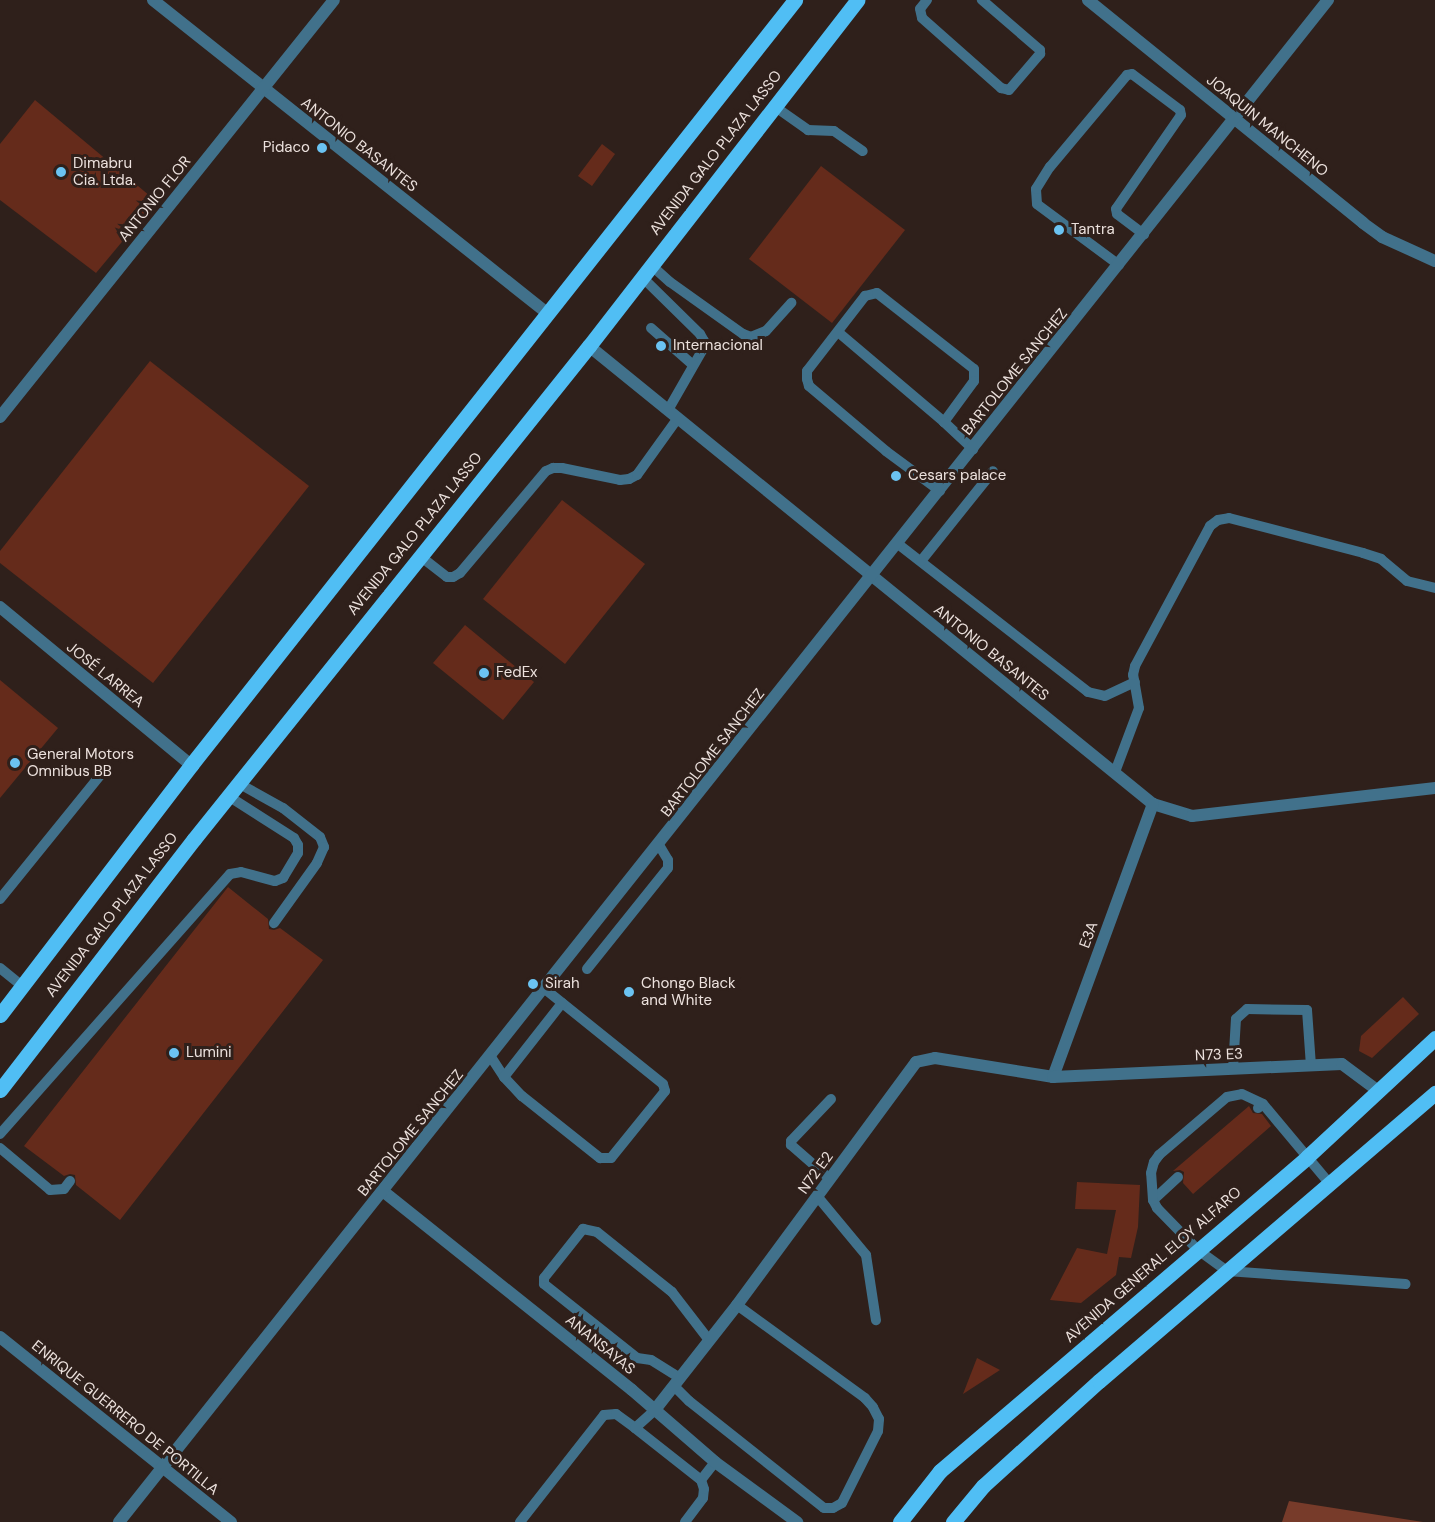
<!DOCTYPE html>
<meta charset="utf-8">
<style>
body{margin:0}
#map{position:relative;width:1435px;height:1522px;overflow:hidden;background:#2f201b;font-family:"DM Sans",sans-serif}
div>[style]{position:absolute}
.forest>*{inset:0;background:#773b2a}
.building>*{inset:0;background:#652b1b}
.service>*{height:10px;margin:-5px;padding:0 5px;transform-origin:5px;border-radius:5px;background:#41718b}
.minor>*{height:12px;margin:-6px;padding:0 6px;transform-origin:6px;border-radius:6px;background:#41718b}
.primary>*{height:15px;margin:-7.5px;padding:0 7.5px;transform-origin:7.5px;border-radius:7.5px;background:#50bef4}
.dots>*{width:16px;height:16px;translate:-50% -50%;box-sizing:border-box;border:3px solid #2f201b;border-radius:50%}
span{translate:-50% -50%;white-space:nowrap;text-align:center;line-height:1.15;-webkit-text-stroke:6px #2f201b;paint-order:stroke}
.street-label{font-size:15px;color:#ece1dd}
.poi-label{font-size:15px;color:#ece1dd}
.right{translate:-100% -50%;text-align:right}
.left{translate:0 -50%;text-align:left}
</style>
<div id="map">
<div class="forest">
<div style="clip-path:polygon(1289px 1501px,1423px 1522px,1282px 1522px)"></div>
</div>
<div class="building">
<div style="clip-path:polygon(35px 100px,156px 201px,96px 273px,0 200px,0 144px)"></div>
<div style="clip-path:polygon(602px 144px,615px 154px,592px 186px,578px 176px)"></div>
<div style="clip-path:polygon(821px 166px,905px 230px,832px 323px,749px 259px)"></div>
<div style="clip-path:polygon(150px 361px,309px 486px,153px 683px,0 563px,0 551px)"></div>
<div style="clip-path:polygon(562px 500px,645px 564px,565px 664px,483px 599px)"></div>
<div style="clip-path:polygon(465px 625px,534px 682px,503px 720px,433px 663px)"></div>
<div style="clip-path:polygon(0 680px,58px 728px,0 798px)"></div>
<div style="clip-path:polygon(228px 887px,268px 919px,269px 929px,274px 930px,280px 928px,323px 960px,120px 1220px,76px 1185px,75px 1175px,70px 1174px,64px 1176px,24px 1146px)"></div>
<div style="clip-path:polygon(1403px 997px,1419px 1014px,1372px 1058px,1359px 1051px,1361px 1036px)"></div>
<div style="clip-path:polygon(1249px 1106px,1253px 1113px,1262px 1114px,1271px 1126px,1193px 1194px,1183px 1183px,1184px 1172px,1180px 1170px,1173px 1171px)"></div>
<div style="clip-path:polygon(1077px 1182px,1140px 1185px,1138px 1227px,1131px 1258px,1119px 1257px,1116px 1275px,1081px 1303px,1050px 1300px,1077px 1248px,1107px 1254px,1116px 1210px,1075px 1209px)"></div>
<div style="clip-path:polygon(977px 1358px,1000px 1370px,963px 1394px)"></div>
</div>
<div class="service">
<div style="left:927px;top:0;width:11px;rotate:128deg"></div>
<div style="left:920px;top:9px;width:9px;rotate:77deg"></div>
<div style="left:922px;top:18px;width:106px;rotate:41.5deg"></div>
<div style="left:1001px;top:88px;width:8px;rotate:14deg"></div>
<div style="left:1009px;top:90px;width:48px;rotate:-49.3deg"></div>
<div style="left:1040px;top:54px;width:4px;rotate:-90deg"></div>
<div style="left:1040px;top:50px;width:77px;rotate:-139.2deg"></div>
<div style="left:774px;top:106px;width:42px;rotate:35.2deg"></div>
<div style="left:808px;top:130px;width:26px;rotate:2deg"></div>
<div style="left:834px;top:131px;width:35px;rotate:35deg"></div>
<div style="left:651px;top:265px;width:25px;rotate:42deg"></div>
<div style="left:670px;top:282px;width:90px;rotate:35.5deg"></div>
<div style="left:743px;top:334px;width:9px;rotate:21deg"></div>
<div style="left:751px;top:337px;width:16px;rotate:-22deg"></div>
<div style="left:766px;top:331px;width:38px;rotate:-48deg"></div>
<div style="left:1119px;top:265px;width:102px;rotate:-143.4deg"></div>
<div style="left:1037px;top:204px;width:15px;rotate:-94deg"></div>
<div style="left:1036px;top:189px;width:26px;rotate:-58deg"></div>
<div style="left:1050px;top:167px;width:120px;rotate:-50.1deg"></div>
<div style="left:1127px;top:75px;width:5px;rotate:-11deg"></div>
<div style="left:1132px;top:74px;width:60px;rotate:36.9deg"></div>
<div style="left:1180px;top:110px;width:5px;rotate:79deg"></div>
<div style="left:1181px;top:115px;width:114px;rotate:124.7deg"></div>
<div style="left:1116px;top:209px;width:5px;rotate:79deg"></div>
<div style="left:1117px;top:214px;width:34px;rotate:37deg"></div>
<div style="left:642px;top:277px;width:81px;rotate:44.5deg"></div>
<div style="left:700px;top:334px;width:8px;rotate:60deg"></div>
<div style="left:704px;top:341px;width:8px;rotate:97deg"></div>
<div style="left:703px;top:349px;width:70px;rotate:119.8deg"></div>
<div style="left:651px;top:328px;width:56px;rotate:41.4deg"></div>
<div style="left:838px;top:332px;width:139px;rotate:40.3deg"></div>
<div style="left:940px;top:491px;width:67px;rotate:-143.5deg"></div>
<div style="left:886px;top:451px;width:101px;rotate:-139.8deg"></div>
<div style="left:809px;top:386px;width:7px;rotate:-106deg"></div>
<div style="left:807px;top:379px;width:8px;rotate:-90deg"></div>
<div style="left:807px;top:371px;width:95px;rotate:-52.3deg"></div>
<div style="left:865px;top:296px;width:12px;rotate:-14deg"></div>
<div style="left:877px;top:293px;width:123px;rotate:38.1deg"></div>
<div style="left:974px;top:369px;width:12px;rotate:90deg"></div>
<div style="left:974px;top:381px;width:51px;rotate:126.2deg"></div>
<div style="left:944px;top:422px;width:40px;rotate:43deg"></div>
<div style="left:898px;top:544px;width:241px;rotate:37.9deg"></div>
<div style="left:1088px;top:692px;width:17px;rotate:13deg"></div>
<div style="left:1105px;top:696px;width:33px;rotate:-25deg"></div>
<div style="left:420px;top:556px;width:34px;rotate:38deg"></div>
<div style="left:447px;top:577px;width:6px"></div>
<div style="left:453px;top:577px;width:8px;rotate:-30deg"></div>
<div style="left:460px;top:573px;width:133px;rotate:-49.9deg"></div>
<div style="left:546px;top:471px;width:8px;rotate:-23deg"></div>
<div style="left:553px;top:468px;width:9px"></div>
<div style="left:562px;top:468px;width:59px;rotate:11.7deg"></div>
<div style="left:620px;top:480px;width:9px;rotate:-6deg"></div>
<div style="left:629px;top:479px;width:9px;rotate:-27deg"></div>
<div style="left:637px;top:475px;width:70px;rotate:-54.3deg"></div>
<div style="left:921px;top:561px;width:115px;rotate:-51.3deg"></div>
<div style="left:1115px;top:772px;width:68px;rotate:-69.4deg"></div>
<div style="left:1139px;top:708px;width:34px;rotate:-100deg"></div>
<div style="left:1133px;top:675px;width:9px;rotate:-77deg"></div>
<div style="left:1135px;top:666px;width:159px;rotate:-61.8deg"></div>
<div style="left:1210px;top:526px;width:10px;rotate:-37deg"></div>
<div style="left:1218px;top:520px;width:11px;rotate:-10deg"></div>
<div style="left:1229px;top:518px;width:138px;rotate:14.6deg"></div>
<div style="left:1363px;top:553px;width:19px;rotate:18deg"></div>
<div style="left:1381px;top:559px;width:34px;rotate:40deg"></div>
<div style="left:1407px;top:581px;width:29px;rotate:14deg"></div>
<div style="left:238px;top:783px;width:51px;rotate:29.1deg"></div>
<div style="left:283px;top:808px;width:47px;rotate:38.1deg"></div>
<div style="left:320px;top:837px;width:11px;rotate:68deg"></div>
<div style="left:324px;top:847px;width:17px;rotate:114deg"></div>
<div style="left:317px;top:863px;width:74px;rotate:125.6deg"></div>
<div style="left:0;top:899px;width:162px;rotate:-51deg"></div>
<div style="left:0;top:968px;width:28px;rotate:39deg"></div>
<div style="left:587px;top:969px;width:129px;rotate:-51.3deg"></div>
<div style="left:668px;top:868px;width:8px;rotate:-90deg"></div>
<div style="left:668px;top:860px;width:17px;rotate:-121deg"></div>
<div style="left:491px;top:1057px;width:24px;rotate:57deg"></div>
<div style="left:504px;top:1077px;width:26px;rotate:47deg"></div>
<div style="left:522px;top:1096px;width:100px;rotate:38.5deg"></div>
<div style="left:600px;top:1158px;width:11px"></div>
<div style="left:611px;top:1158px;width:86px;rotate:-51.1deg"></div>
<div style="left:665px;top:1091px;width:7px;rotate:-106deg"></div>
<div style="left:663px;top:1084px;width:151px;rotate:-141.2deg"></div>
<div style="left:1233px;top:1069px;width:50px;rotate:-86.6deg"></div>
<div style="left:1236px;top:1019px;width:15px;rotate:-42deg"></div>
<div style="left:1247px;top:1009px;width:60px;rotate:1deg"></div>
<div style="left:1307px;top:1010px;width:56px;rotate:85.9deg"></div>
<div style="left:504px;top:1077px;width:94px;rotate:-51.9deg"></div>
<div style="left:1258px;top:1108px;width:6px;rotate:-39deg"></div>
<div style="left:1263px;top:1104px;width:104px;rotate:50.1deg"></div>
<div style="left:0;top:1134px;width:347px;rotate:-48.5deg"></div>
<div style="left:230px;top:874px;width:11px;rotate:-10deg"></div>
<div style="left:241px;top:872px;width:35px;rotate:15deg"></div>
<div style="left:275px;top:881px;width:9px;rotate:-21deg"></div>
<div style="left:283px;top:878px;width:29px;rotate:-59deg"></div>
<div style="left:298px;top:853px;width:8px;rotate:-90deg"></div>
<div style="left:298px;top:845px;width:8px;rotate:-120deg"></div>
<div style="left:294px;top:838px;width:78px;rotate:-147.5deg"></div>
<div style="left:0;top:1148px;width:65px;rotate:40deg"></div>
<div style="left:50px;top:1190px;width:14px;rotate:-4deg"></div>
<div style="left:64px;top:1189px;width:10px;rotate:-53deg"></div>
<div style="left:1178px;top:1177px;width:34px;rotate:137deg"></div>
<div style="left:1153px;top:1200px;width:9px;rotate:63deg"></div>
<div style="left:1157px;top:1208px;width:59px;rotate:45.7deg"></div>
<div style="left:1198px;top:1250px;width:36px;rotate:36deg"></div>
<div style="left:1227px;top:1271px;width:179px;rotate:4.2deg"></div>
<div style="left:830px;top:1179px;width:52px;rotate:-138.9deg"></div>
<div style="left:791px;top:1145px;width:4px;rotate:-90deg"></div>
<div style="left:791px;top:1141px;width:58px;rotate:-46.4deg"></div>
<div style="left:817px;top:1196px;width:77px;rotate:50.3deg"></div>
<div style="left:866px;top:1255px;width:66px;rotate:81.3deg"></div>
<div style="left:1153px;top:1200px;width:27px;rotate:-94deg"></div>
<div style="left:1151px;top:1173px;width:11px;rotate:-75deg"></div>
<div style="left:1154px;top:1162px;width:9px;rotate:-54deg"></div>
<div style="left:1159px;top:1155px;width:89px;rotate:-40.5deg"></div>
<div style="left:1227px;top:1097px;width:15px;rotate:-11deg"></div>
<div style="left:1242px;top:1094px;width:23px;rotate:25deg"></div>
<div style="left:680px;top:1378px;width:34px;rotate:-148deg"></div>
<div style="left:651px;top:1360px;width:14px;rotate:-172deg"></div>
<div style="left:637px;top:1358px;width:119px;rotate:-141.5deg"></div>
<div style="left:544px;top:1284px;width:6px;rotate:-90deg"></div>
<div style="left:544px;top:1278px;width:63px;rotate:-51.5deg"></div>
<div style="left:583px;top:1229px;width:14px;rotate:12deg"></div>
<div style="left:597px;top:1232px;width:96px;rotate:38.7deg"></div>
<div style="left:672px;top:1292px;width:61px;rotate:52.4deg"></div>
<div style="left:674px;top:1386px;width:21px;rotate:45deg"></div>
<div style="left:689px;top:1401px;width:172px;rotate:38.4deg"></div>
<div style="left:824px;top:1508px;width:9px"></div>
<div style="left:833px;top:1508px;width:10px;rotate:-29deg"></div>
<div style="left:842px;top:1503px;width:80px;rotate:-63.4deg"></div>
<div style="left:878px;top:1431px;width:12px;rotate:-85deg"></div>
<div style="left:879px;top:1419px;width:13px;rotate:-117deg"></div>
<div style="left:873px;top:1407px;width:12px;rotate:-132deg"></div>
<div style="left:865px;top:1398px;width:158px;rotate:-144deg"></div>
<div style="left:635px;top:1428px;width:84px;rotate:38.2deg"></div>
<div style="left:520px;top:1522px;width:136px;rotate:-51.9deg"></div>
<div style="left:604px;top:1415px;width:12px;rotate:-5deg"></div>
<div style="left:616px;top:1414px;width:24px;rotate:36deg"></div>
<div style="left:635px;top:1428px;width:25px;rotate:-42deg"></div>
<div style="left:685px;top:1522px;width:30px;rotate:-53deg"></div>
<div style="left:703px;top:1498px;width:9px;rotate:-84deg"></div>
<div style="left:704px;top:1489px;width:9px;rotate:-108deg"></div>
<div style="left:701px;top:1480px;width:23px;rotate:-52deg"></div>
</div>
<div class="minor">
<div style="left:153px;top:0;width:503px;rotate:38.46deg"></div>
<div style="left:1088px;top:0;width:354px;rotate:39deg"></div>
<div style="left:1363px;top:223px;width:24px;rotate:36deg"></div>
<div style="left:1382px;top:237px;width:58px;rotate:24.4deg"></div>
<div style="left:589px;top:346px;width:727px;rotate:39.08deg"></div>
<div style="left:1153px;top:804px;width:41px;rotate:17.1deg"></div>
<div style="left:1192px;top:816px;width:245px;rotate:-6.6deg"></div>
<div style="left:0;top:417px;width:534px;rotate:-51.31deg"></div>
<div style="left:0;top:607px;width:248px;rotate:39.6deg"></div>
<div style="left:1053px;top:1077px;width:291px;rotate:-69.9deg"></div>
<div style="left:384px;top:1192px;width:317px;rotate:38.6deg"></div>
<div style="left:632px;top:1390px;width:110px;rotate:40.9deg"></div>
<div style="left:715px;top:1462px;width:102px;rotate:36.2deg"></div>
<div style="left:0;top:1337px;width:296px;rotate:38.7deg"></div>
<div style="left:654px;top:1411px;width:135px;rotate:-51.9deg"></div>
<div style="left:737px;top:1305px;width:302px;rotate:-53.6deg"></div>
<div style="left:916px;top:1062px;width:19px;rotate:-12deg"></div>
<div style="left:935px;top:1058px;width:120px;rotate:9.1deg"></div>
<div style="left:1053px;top:1077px;width:289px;rotate:-2.6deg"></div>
<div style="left:1342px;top:1064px;width:44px;rotate:36.6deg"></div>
<div style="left:119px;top:1522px;width:1944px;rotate:-51.54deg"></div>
</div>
<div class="primary">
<div style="left:0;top:1015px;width:315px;rotate:-52.6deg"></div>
<div style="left:191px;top:765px;width:975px;rotate:-51.71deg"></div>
<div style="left:0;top:1090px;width:317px;rotate:-52.3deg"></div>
<div style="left:194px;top:839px;width:632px;rotate:-51.3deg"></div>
<div style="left:589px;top:346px;width:438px;rotate:-52.2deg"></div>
<div style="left:900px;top:1522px;width:65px;rotate:-51.9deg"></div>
<div style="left:940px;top:1471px;width:483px;rotate:-40.5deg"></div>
<div style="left:1307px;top:1157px;width:175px;rotate:-42.9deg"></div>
<div style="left:953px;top:1522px;width:47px;rotate:-50.2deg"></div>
<div style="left:983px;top:1486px;width:156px;rotate:-42.2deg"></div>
<div style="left:1099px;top:1381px;width:443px;rotate:-40.6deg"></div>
</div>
<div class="dots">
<div style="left:322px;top:148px;background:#6bc3f2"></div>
<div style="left:61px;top:172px;background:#6bc3f2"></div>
<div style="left:1059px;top:230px;background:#6bc3f2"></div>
<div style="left:661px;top:346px;background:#6bc3f2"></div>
<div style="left:896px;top:476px;background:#6bc3f2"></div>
<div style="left:484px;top:673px;background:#6bc3f2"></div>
<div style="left:15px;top:763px;background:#6bc3f2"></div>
<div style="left:533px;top:984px;background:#6bc3f2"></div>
<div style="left:629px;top:992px;background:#6bc3f2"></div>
<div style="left:174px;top:1053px;background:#6bc3f2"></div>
</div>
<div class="street-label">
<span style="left:1267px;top:126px;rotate:39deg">JOAQUIN MANCHENO</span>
<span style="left:359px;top:145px;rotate:38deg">ANTONIO BASANTES</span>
<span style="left:716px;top:153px;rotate:-52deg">AVENIDA GALO PLAZA LASSO</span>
<span style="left:155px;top:199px;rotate:-51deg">ANTONIO FLOR</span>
<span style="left:1015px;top:372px;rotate:-51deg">BARTOLOME SANCHEZ</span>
<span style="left:415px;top:534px;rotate:-51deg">AVENIDA GALO PLAZA LASSO</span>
<span style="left:991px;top:653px;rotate:39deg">ANTONIO BASANTES</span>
<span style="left:105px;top:675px;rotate:39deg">JOSÉ LARREA</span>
<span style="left:713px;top:753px;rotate:-52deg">BARTOLOME SANCHEZ</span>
<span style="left:112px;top:915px;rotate:-52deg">AVENIDA GALO PLAZA LASSO</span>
<span style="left:1089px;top:935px;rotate:-70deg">E3A</span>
<span style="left:1219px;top:1055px;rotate:-2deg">N73 E3</span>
<span style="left:411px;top:1133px;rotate:-51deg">BARTOLOME SANCHEZ</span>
<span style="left:816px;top:1173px;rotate:-54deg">N72 E2</span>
<span style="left:1153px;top:1265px;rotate:-41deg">AVENIDA GENERAL ELOY ALFARO</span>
<span style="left:600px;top:1345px;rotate:39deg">ANANSAYAS</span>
<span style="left:125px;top:1418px;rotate:39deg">ENRIQUE GUERRERO DE PORTILLA</span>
</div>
<div class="poi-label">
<span class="right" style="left:310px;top:148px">Pidaco</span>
<span class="left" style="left:73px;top:172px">Dimabru<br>Cia. Ltda.</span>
<span class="left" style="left:1071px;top:230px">Tantra</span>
<span class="left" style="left:673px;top:346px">Internacional</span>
<span class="left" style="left:908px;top:476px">Cesars palace</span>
<span class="left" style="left:496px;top:673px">FedEx</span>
<span class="left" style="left:27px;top:763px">General Motors<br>Omnibus BB</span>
<span class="left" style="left:641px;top:992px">Chongo Black<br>and White</span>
<span class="left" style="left:545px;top:984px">Sirah</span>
<span class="left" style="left:186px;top:1053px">Lumini</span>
</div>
</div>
